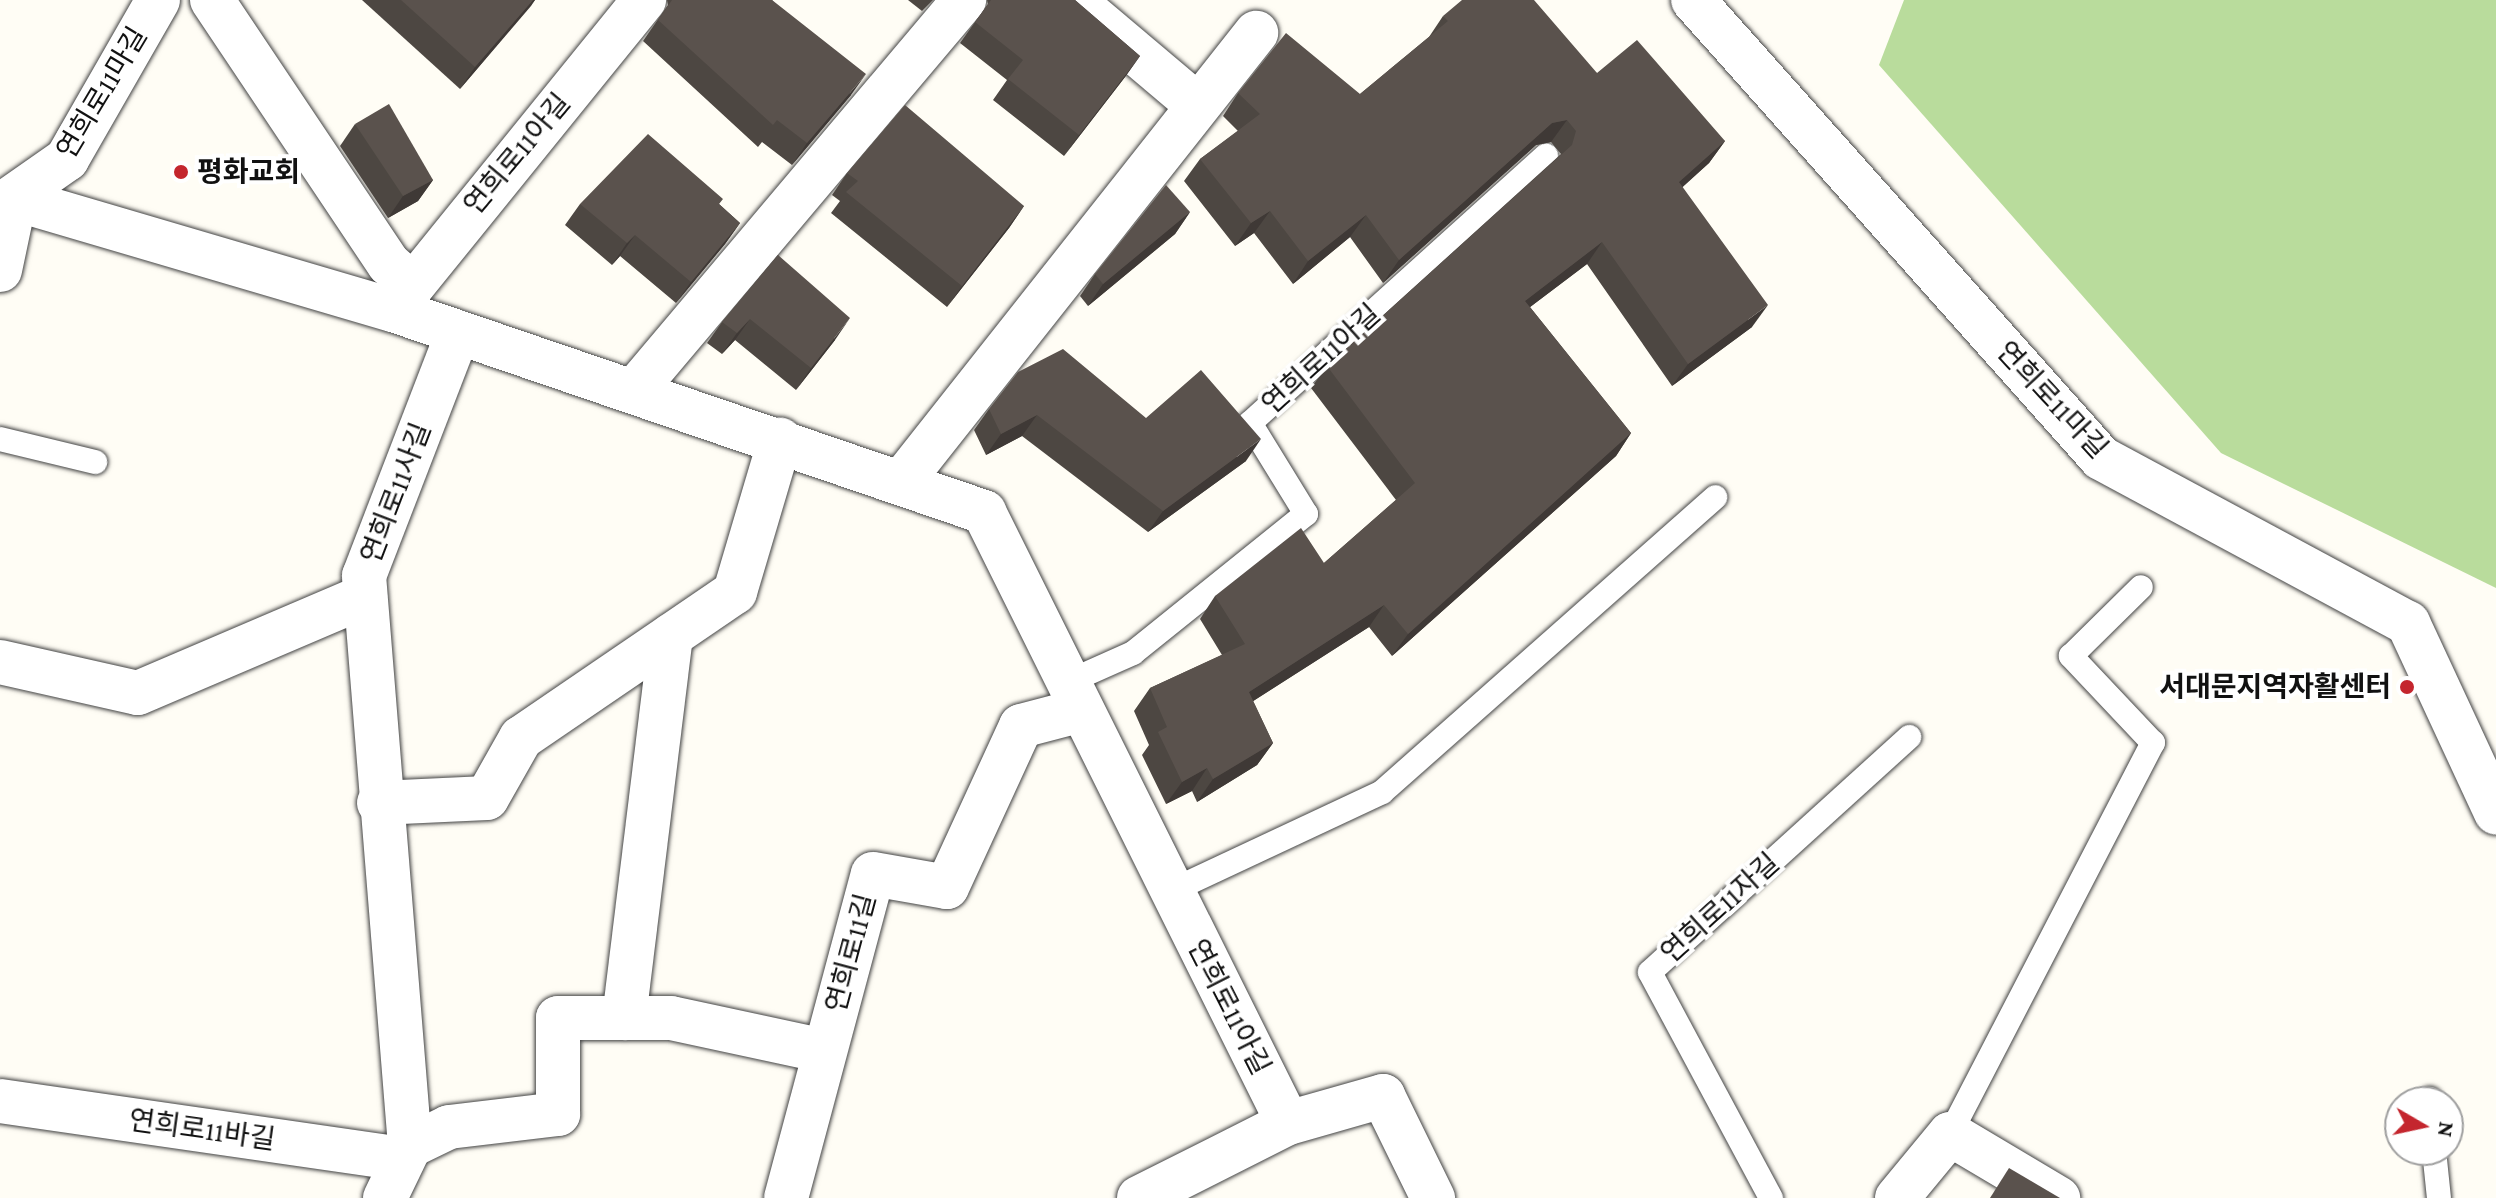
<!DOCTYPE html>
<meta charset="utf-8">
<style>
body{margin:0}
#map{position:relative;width:2496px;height:1198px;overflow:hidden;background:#fffdf5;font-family:"Crimson Pro","Noto Sans KR",serif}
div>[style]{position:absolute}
.forest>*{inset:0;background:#b9dc9c}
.roads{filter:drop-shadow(0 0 2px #444) drop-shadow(0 0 2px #444)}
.service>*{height:24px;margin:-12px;padding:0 12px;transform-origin:12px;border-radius:12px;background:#fff}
.minor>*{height:44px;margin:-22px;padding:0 22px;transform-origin:22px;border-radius:22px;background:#fff}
.wall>*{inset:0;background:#4d4742}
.shaded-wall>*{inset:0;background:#3f3936}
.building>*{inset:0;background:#5a524d}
.dots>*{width:22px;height:22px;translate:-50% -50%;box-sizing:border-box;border:4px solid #fff;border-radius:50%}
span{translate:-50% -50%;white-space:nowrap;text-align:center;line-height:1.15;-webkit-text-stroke:8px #fff;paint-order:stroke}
.street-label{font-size:28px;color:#111}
.poi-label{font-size:28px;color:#111;font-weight:700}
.left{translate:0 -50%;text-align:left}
.right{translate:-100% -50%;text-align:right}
.north{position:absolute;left:2384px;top:1086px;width:80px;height:80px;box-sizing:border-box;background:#fff;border:2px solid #a0a0a0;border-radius:50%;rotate:99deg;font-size:22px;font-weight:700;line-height:32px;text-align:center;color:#111}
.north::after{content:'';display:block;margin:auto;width:28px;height:36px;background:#c4262e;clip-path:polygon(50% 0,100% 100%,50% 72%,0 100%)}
</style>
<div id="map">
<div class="forest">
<div style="clip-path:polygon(1904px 0,2496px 0,2496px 588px,2221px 453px,1879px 65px)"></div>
</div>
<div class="roads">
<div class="service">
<div style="left:0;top:439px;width:98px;rotate:13.6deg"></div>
<div style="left:1068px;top:682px;width:71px;rotate:-24deg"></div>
<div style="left:1133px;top:653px;width:222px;rotate:-38.8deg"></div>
<div style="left:1306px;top:514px;width:107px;rotate:-121.6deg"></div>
<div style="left:1250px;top:423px;width:399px;rotate:-42.1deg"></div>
<div style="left:1171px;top:891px;width:233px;rotate:-25.1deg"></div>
<div style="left:1382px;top:792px;width:445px;rotate:-41.5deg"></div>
<div style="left:2430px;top:1099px;width:3px;rotate:90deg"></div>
<div style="left:1950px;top:1134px;width:441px;rotate:-62.6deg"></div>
<div style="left:2153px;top:743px;width:120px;rotate:-133.3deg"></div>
<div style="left:2071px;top:656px;width:98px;rotate:-44.6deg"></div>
<div style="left:2434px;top:1150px;width:48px;rotate:84.1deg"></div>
<div style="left:1771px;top:1198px;width:256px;rotate:-118.2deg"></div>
<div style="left:1650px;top:972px;width:350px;rotate:-42.2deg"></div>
</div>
<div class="minor">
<div style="left:212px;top:0;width:318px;rotate:56.2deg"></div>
<div style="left:389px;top:264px;width:28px;rotate:41deg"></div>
<div style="left:1073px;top:0;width:161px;rotate:40.2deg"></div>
<div style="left:1693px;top:0;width:613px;rotate:48.3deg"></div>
<div style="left:2101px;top:458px;width:349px;rotate:28.3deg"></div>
<div style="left:2408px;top:623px;width:209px;rotate:65.1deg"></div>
<div style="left:15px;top:199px;width:394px;rotate:16.4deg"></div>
<div style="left:393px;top:310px;width:625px;rotate:18.87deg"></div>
<div style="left:984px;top:512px;width:682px;rotate:63.55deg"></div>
<div style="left:0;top:206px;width:82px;rotate:-35deg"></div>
<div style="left:67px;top:159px;width:183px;rotate:-60.2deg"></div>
<div style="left:0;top:270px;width:73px;rotate:-78.1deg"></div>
<div style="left:393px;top:310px;width:399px;rotate:-51deg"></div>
<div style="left:634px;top:391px;width:512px;rotate:-49.84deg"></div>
<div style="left:903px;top:480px;width:570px;rotate:-51.7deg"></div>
<div style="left:0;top:662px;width:141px;rotate:12.7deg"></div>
<div style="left:138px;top:693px;width:247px;rotate:-23.1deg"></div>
<div style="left:379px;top:803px;width:108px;rotate:-2.7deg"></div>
<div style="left:487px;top:798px;width:69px;rotate:-60.5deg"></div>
<div style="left:521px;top:738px;width:259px;rotate:-34.3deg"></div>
<div style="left:735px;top:592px;width:159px;rotate:-73.5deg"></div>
<div style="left:624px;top:1018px;width:385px;rotate:-83deg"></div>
<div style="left:0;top:1101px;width:407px;rotate:8.2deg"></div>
<div style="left:410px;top:1146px;width:572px;rotate:-94.61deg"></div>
<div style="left:364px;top:576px;width:261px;rotate:-68.9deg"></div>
<div style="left:385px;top:1198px;width:58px;rotate:-64.3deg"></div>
<div style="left:410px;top:1146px;width:43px;rotate:-26deg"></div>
<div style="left:449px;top:1127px;width:110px;rotate:-6.8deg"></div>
<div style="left:558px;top:1114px;width:96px;rotate:-90deg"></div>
<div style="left:558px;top:1018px;width:113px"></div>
<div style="left:671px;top:1018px;width:157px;rotate:12.1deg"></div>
<div style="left:786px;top:1198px;width:335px;rotate:-75deg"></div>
<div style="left:873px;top:874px;width:75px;rotate:10deg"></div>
<div style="left:947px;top:887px;width:177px;rotate:-65.3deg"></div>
<div style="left:1021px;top:726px;width:63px;rotate:-14.7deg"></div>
<div style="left:1139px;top:1198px;width:167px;rotate:-26.7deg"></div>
<div style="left:1288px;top:1123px;width:99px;rotate:-15.9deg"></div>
<div style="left:1383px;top:1096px;width:114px;rotate:63.9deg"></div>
<div style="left:1897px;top:1198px;width:83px;rotate:-50.4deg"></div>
<div style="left:1950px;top:1134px;width:126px;rotate:30.7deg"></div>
</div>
</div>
<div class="wall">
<div style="clip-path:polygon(362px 0,535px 0,460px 89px)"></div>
<div style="clip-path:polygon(667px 0,772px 0,851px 95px,792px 165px,762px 142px,758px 147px,643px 41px,668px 5px)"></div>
<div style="clip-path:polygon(908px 0,933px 0,922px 11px)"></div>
<div style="clip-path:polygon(987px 0,1075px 0,1140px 56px,1125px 77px,1064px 156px,993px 100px,1007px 80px,960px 43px,988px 4px)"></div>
<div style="clip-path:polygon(1443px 16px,1597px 73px,1725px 141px,1709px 163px,1682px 187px,1752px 327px,1672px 386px,1587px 264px,1530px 307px,1631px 433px,1616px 456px,1392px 656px,1369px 627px,1253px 701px,1273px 743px,1257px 765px,1197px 802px,1192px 791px,1166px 804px,1142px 755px,1149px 745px,1134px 711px,1150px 688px,1222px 655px,1200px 619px,1215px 596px,1324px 563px,1396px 500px,1311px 388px,1327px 366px,1561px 154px,1551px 142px,1536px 145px,1383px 283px,1350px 237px,1293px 284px,1254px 233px,1235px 246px,1184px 181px,1200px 159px,1238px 131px,1223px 116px,1238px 93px,1360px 94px,1429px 37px)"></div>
<div style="clip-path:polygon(355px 124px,433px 180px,418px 201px,388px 218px,340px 146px)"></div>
<div style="clip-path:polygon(847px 173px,1024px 206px,1009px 228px,947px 307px,831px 213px,840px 201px,832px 195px)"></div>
<div style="clip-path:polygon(580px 204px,719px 204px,740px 223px,725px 244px,676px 303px,620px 256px,612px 265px,565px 225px)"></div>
<div style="clip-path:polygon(1190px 212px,1175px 234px,1088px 306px,1080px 296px,1095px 274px)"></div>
<div style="clip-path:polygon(778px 255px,835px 340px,796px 390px,735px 340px,722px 354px,707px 343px,722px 322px)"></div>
<div style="clip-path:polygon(989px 409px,1146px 418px,1246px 461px,1148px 532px,1022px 436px,986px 455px,974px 430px)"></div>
</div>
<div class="shaded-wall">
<div style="clip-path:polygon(533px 0,535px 0,531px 6px,460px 89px,475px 67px)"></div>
<div style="clip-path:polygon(1140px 56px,1125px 77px,1064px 156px,1079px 135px)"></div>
<div style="clip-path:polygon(866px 74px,851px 95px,792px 165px,807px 143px)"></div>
<div style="clip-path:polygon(1567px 120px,1551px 142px,1536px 145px,1383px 283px,1399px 260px,1552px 123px)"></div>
<div style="clip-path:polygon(1725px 141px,1709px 163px,1663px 205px,1679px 182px)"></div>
<div style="clip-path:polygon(433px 180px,418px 201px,388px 218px,403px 196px)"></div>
<div style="clip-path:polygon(1024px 206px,1009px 228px,947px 307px,962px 286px)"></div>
<div style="clip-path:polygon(1270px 211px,1254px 233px,1235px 246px,1251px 223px)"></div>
<div style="clip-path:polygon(1190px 212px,1175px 234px,1088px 306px,1103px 284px)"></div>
<div style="clip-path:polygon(1366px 215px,1350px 237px,1293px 284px,1308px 261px)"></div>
<div style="clip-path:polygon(740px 223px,725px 244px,676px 303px,691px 282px)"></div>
<div style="clip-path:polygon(635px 235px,620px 256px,612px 265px,627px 243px)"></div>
<div style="clip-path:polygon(1602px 242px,1587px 264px,1509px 323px,1525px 301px)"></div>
<div style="clip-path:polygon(1768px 305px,1752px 327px,1672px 386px,1688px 364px)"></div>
<div style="clip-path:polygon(850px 318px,835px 340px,796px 390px,811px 368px)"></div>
<div style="clip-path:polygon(750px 319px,735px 340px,722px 354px,737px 333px)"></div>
<div style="clip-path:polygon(1037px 415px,1022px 436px,986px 455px,1001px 434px)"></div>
<div style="clip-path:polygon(1631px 433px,1616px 456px,1392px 656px,1408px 634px)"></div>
<div style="clip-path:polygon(1261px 439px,1246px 461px,1148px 532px,1163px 511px)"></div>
<div style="clip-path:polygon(1384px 605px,1369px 627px,1233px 714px,1249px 692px)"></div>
<div style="clip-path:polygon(1273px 743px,1257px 765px,1197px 802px,1213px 779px)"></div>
<div style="clip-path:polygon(1207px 768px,1192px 791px,1166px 804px,1182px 782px)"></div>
</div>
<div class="building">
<div style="clip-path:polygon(401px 0,533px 0,475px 67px)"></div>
<div style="clip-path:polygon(672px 0,772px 0,866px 74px,807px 143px,777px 120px,773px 125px,658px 20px)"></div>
<div style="clip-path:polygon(991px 0,1075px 0,1140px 56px,1079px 135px,1008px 79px,1023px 60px,975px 22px)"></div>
<div style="clip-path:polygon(1462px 0,1534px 0,1597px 73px,1637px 40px,1725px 141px,1679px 182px,1768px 305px,1688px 364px,1602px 242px,1525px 301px,1631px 433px,1408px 634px,1384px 605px,1249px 692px,1273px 743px,1213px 779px,1207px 768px,1182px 782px,1158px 732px,1167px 727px,1150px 688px,1245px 644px,1215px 596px,1301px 528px,1324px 563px,1415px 483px,1327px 366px,1572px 145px,1576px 131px,1567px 120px,1552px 123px,1399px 260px,1366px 215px,1308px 261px,1270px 211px,1251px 223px,1200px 159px,1260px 114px,1238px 93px,1286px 33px,1360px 94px,1448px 21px,1443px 16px)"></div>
<div style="clip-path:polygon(389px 104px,433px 180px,403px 196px,355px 124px)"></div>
<div style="clip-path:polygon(905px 105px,1024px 206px,962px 286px,846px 192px,858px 181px,847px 173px)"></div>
<div style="clip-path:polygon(648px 134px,723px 199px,719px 204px,740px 223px,691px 282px,635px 235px,627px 243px,580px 204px)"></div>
<div style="clip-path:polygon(1166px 185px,1190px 212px,1103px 284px,1095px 274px)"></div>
<div style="clip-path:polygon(778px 255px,850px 318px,811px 368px,750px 319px,737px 333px,722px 322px)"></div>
<div style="clip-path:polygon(1063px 349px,1146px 418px,1201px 370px,1261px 439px,1163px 511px,1037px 415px,1001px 434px,989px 409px,1018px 372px)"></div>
<div style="clip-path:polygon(2009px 1168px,2060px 1198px,1990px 1198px)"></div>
</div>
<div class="dots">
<div style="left:181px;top:172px;background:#c4262e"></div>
<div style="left:2407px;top:687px;background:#c4262e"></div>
</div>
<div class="street-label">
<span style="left:102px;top:93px;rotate:-59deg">연희로11마길</span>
<span style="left:517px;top:154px;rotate:-50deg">연희로11아길</span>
<span style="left:1321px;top:359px;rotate:-42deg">연희로11아길</span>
<span style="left:2052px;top:400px;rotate:47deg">연희로11마길</span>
<span style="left:396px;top:493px;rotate:-69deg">연희로11사길</span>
<span style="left:1720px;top:908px;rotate:-42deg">연희로11자길</span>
<span style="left:851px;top:953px;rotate:-75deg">연희로11길</span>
<span style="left:1229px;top:1007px;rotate:63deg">연희로11아길</span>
<span style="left:202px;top:1130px;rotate:8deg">연희로11바길</span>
</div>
<div class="poi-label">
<span class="left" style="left:197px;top:172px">평화교회</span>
<span class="right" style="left:2391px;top:687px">서대문지역자활센터</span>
</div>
<div class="north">N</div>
</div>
